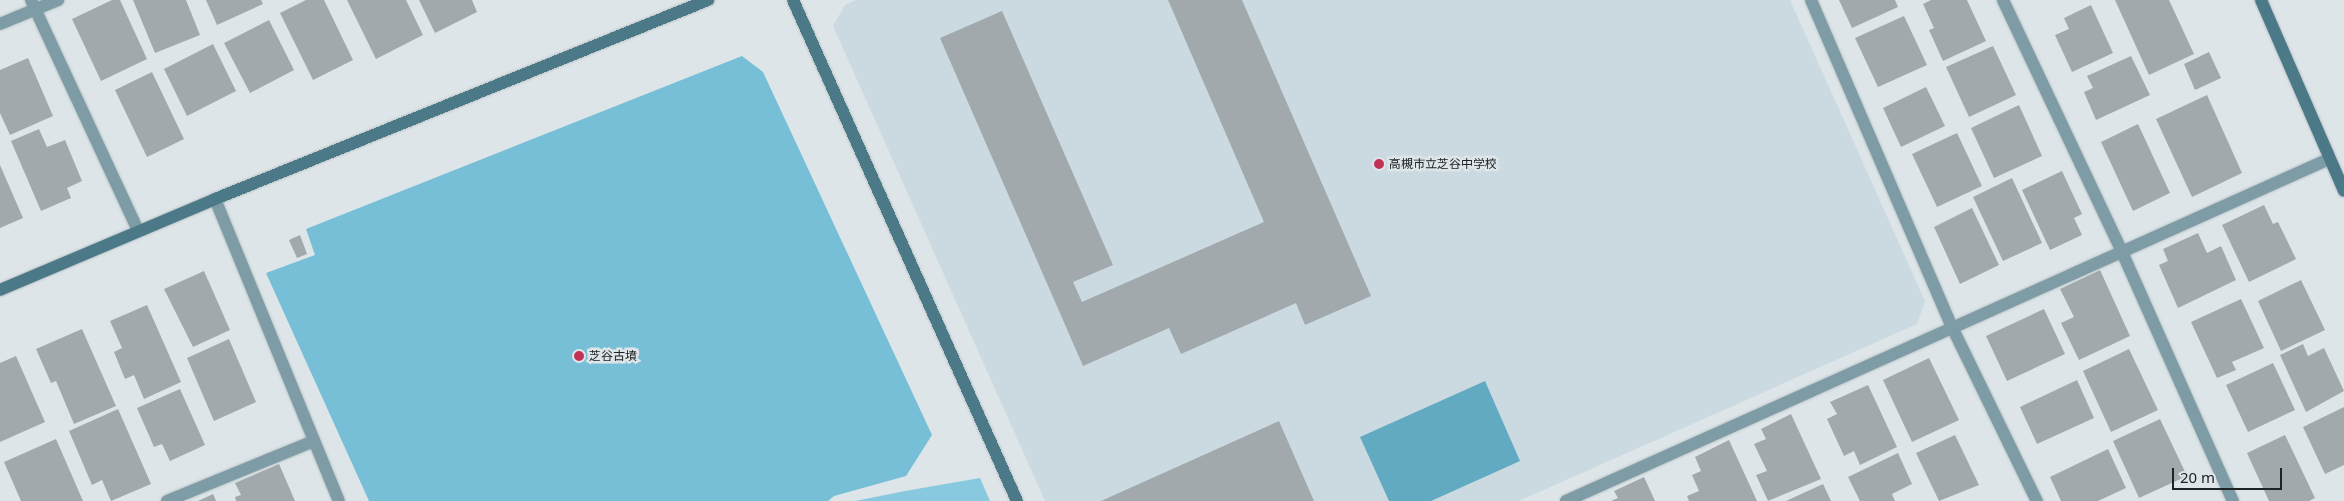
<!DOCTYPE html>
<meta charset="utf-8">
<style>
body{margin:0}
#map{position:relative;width:2344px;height:501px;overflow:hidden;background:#dde5e8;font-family:"Noto Sans","Noto Sans JP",sans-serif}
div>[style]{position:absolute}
.built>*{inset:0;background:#cadae0}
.green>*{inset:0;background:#89c9df}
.forest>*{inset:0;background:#76bfd7}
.water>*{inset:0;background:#62aac2}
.building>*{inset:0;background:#a2a9ac}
.roads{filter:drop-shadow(0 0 1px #bbc2c5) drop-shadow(0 0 1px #bbc2c5)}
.street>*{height:12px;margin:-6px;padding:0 6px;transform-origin:6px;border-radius:6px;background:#7e9ca6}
.secondary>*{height:12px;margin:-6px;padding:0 6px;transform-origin:6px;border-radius:6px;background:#4c7988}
.dots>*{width:14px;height:14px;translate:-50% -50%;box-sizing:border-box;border:2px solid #dde5e8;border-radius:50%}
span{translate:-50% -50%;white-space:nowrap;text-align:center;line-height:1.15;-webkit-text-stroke:5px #dde5e8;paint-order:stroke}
.poi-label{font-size:12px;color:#202324}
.left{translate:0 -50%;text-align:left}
.scale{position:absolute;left:2172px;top:468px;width:110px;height:22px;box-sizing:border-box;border:2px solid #202324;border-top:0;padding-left:6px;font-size:15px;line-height:18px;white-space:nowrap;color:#202324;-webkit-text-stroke:4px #dde5e8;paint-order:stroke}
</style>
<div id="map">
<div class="built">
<div style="clip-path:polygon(856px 0,1790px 0,1925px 301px,1917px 324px,1519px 501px,1045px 501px,833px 26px,845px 5px)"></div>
</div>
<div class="green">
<div style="clip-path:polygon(980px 478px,990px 501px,855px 501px,905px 491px)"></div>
</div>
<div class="forest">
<div style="clip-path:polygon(742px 56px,763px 72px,932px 435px,906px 476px,834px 496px,828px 501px,369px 501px,266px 273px,315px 255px,306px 229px)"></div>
</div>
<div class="water">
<div style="clip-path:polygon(1485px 381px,1520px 461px,1431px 501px,1389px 501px,1360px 437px)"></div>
</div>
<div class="building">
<div style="clip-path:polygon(112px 0,120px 0,147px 59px,101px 81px,72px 19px)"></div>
<div style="clip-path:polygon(133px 0,186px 0,200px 35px,155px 53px)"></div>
<div style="clip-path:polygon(206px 0,261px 0,263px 4px,217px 25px)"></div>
<div style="clip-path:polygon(306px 0,324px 0,353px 60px,313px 80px,280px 13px)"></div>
<div style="clip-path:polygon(347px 0,406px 0,423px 35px,376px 59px)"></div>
<div style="clip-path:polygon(419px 0,472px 0,477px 12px,435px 33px)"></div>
<div style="clip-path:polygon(1168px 0,1242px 0,1371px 296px,1305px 325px,1296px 303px,1181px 354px,1169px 328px,1083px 366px,940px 38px,1002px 11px,1113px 265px,1073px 282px,1082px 302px,1264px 222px)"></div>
<div style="clip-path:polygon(1839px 0,1895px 0,1898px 7px,1852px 28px)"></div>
<div style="clip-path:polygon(1931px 0,1967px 0,1986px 41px,1943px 61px,1929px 30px,1934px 28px,1923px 4px)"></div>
<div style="clip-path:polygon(2115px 0,2169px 0,2194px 54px,2149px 75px)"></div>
<div style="clip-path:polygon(2091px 5px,2113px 53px,2072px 72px,2055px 35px,2069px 29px,2064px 18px)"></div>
<div style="clip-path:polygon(1904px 16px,1927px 65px,1878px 87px,1855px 38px)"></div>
<div style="clip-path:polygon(269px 20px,294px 70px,250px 93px,224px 43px)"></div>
<div style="clip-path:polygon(213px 44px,236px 91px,187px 116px,164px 69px)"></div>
<div style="clip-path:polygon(1993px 46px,2016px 95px,1969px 117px,1946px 67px)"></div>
<div style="clip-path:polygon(2209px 52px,2221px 78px,2195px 90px,2184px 64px)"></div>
<div style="clip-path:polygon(2131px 56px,2150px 95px,2096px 120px,2084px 92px,2093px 88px,2087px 76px)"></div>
<div style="clip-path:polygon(28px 58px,53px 116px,10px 135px,0 113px,0 70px)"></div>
<div style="clip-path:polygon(152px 72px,184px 139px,147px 157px,115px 90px)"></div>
<div style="clip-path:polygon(1926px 87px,1945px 126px,1901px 147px,1883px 108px)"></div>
<div style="clip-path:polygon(2207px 95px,2242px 173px,2192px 197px,2156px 119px)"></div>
<div style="clip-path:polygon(2019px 105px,2042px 156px,1994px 178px,1971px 128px)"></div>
<div style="clip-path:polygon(2138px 124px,2170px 193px,2133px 211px,2101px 142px)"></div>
<div style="clip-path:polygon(39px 129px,47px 147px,65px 140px,82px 181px,67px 188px,71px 198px,41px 211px,11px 141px)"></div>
<div style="clip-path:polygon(1957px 133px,1982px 186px,1937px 207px,1912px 154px)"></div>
<div style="clip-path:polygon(0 165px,23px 218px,0 228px)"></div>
<div style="clip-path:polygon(2062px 171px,2082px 214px,2074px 218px,2082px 235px,2050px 250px,2022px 190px)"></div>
<div style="clip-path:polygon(2012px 178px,2042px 243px,2003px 261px,1973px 197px)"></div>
<div style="clip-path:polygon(2264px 205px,2273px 224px,2278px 222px,2296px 259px,2249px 282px,2222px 225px)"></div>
<div style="clip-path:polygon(1972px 208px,1999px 265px,1960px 284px,1934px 227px)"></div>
<div style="clip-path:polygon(2198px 233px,2207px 253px,2221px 246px,2236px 280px,2178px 308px,2159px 265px,2168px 261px,2163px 249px)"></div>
<div style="clip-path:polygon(300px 235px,307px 254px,297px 258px,289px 240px)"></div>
<div style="clip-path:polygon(2100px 270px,2130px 336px,2079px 360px,2061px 323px,2074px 317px,2060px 289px)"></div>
<div style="clip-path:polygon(204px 271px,230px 330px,193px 347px,164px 289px)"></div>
<div style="clip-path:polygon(2301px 280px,2325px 330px,2281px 351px,2258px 301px)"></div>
<div style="clip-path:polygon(2241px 299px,2264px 348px,2232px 362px,2236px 370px,2217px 378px,2191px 322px)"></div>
<div style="clip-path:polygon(147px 305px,181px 382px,144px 399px,134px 375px,125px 379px,114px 352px,122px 348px,110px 321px)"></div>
<div style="clip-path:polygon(2044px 309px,2065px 354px,2007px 381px,1986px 336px)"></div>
<div style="clip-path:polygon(82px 329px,116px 406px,74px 424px,56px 381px,51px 383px,36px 349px)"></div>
<div style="clip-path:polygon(229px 339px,256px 402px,214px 421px,187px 358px)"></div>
<div style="clip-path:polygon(2303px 344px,2308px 356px,2324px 348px,2344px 391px,2306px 412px,2280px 355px)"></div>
<div style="clip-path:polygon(2129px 349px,2158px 410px,2111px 432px,2083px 371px)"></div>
<div style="clip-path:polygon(16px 356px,45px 422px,0 442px,0 363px)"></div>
<div style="clip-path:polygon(1929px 358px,1959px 420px,1912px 442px,1883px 380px)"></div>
<div style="clip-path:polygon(2273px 363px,2295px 410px,2248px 432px,2226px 385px)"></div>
<div style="clip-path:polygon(2077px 380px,2094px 418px,2037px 444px,2020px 407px)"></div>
<div style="clip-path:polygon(1868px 385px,1897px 447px,1860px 465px,1854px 451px,1844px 456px,1827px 419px,1837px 414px,1830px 402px)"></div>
<div style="clip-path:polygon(180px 389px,205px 445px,170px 461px,162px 444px,154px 447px,137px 408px)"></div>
<div style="clip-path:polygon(2344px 407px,2344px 465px,2325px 474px,2303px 427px)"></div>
<div style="clip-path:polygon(118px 409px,151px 484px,111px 501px,102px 480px,92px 485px,69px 431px)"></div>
<div style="clip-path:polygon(1791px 414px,1821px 479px,1768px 501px,1756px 475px,1767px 471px,1754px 444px,1766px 439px,1761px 429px)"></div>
<div style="clip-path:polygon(2160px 419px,2187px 476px,2139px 498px,2113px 441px)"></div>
<div style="clip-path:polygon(1279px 421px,1314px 501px,1101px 501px)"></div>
<div style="clip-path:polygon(1955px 435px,1979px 485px,1939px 501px,1916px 453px)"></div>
<div style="clip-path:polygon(2285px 435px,2315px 498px,2309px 501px,2269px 501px,2247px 453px)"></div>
<div style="clip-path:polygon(56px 439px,83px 501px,21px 501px,4px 462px)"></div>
<div style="clip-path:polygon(1729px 440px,1757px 501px,1689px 501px,1687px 496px,1699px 491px,1692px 475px,1701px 471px,1695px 457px)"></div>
<div style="clip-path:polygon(2108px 449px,2126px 488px,2098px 501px,2061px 501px,2050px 477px)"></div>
<div style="clip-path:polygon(1898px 453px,1912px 484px,1892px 494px,1895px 501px,1860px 501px,1848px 477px)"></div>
<div style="clip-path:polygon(279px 464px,295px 501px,236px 501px,235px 497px,241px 495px,235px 483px)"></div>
<div style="clip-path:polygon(1644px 477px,1655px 501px,1611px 501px,1618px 498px,1614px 491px)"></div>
<div style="clip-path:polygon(1823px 484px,1831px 501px,1786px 501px)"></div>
<div style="clip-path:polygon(213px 494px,216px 501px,198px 501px)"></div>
</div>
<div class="roads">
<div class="street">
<div style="left:31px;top:0;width:255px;rotate:65.1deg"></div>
<div style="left:1811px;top:0;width:356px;rotate:66.7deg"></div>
<div style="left:1952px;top:327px;width:194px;rotate:64deg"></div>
<div style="left:2003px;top:0;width:279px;rotate:64.7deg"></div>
<div style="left:2122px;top:252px;width:273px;rotate:66deg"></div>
<div style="left:0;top:24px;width:63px;rotate:-22.5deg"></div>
<div style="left:215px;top:199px;width:326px;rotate:67.7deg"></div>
<div style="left:167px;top:501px;width:159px;rotate:-22.2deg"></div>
<div style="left:1566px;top:501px;width:836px;rotate:-24.14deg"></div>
</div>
<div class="secondary">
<div style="left:793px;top:0;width:549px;rotate:65.91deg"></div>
<div style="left:2261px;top:0;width:208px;rotate:66.5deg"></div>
<div style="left:0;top:290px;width:233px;rotate:-22.9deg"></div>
<div style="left:215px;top:199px;width:532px;rotate:-21.98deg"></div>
</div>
</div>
<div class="dots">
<div style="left:1379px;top:164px;background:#c23256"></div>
<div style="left:579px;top:356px;background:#c23256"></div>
</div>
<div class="poi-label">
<span class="left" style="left:1389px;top:164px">高槻市立芝谷中学校</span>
<span class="left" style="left:589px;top:356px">芝谷古墳</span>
</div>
<div class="scale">20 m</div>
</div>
